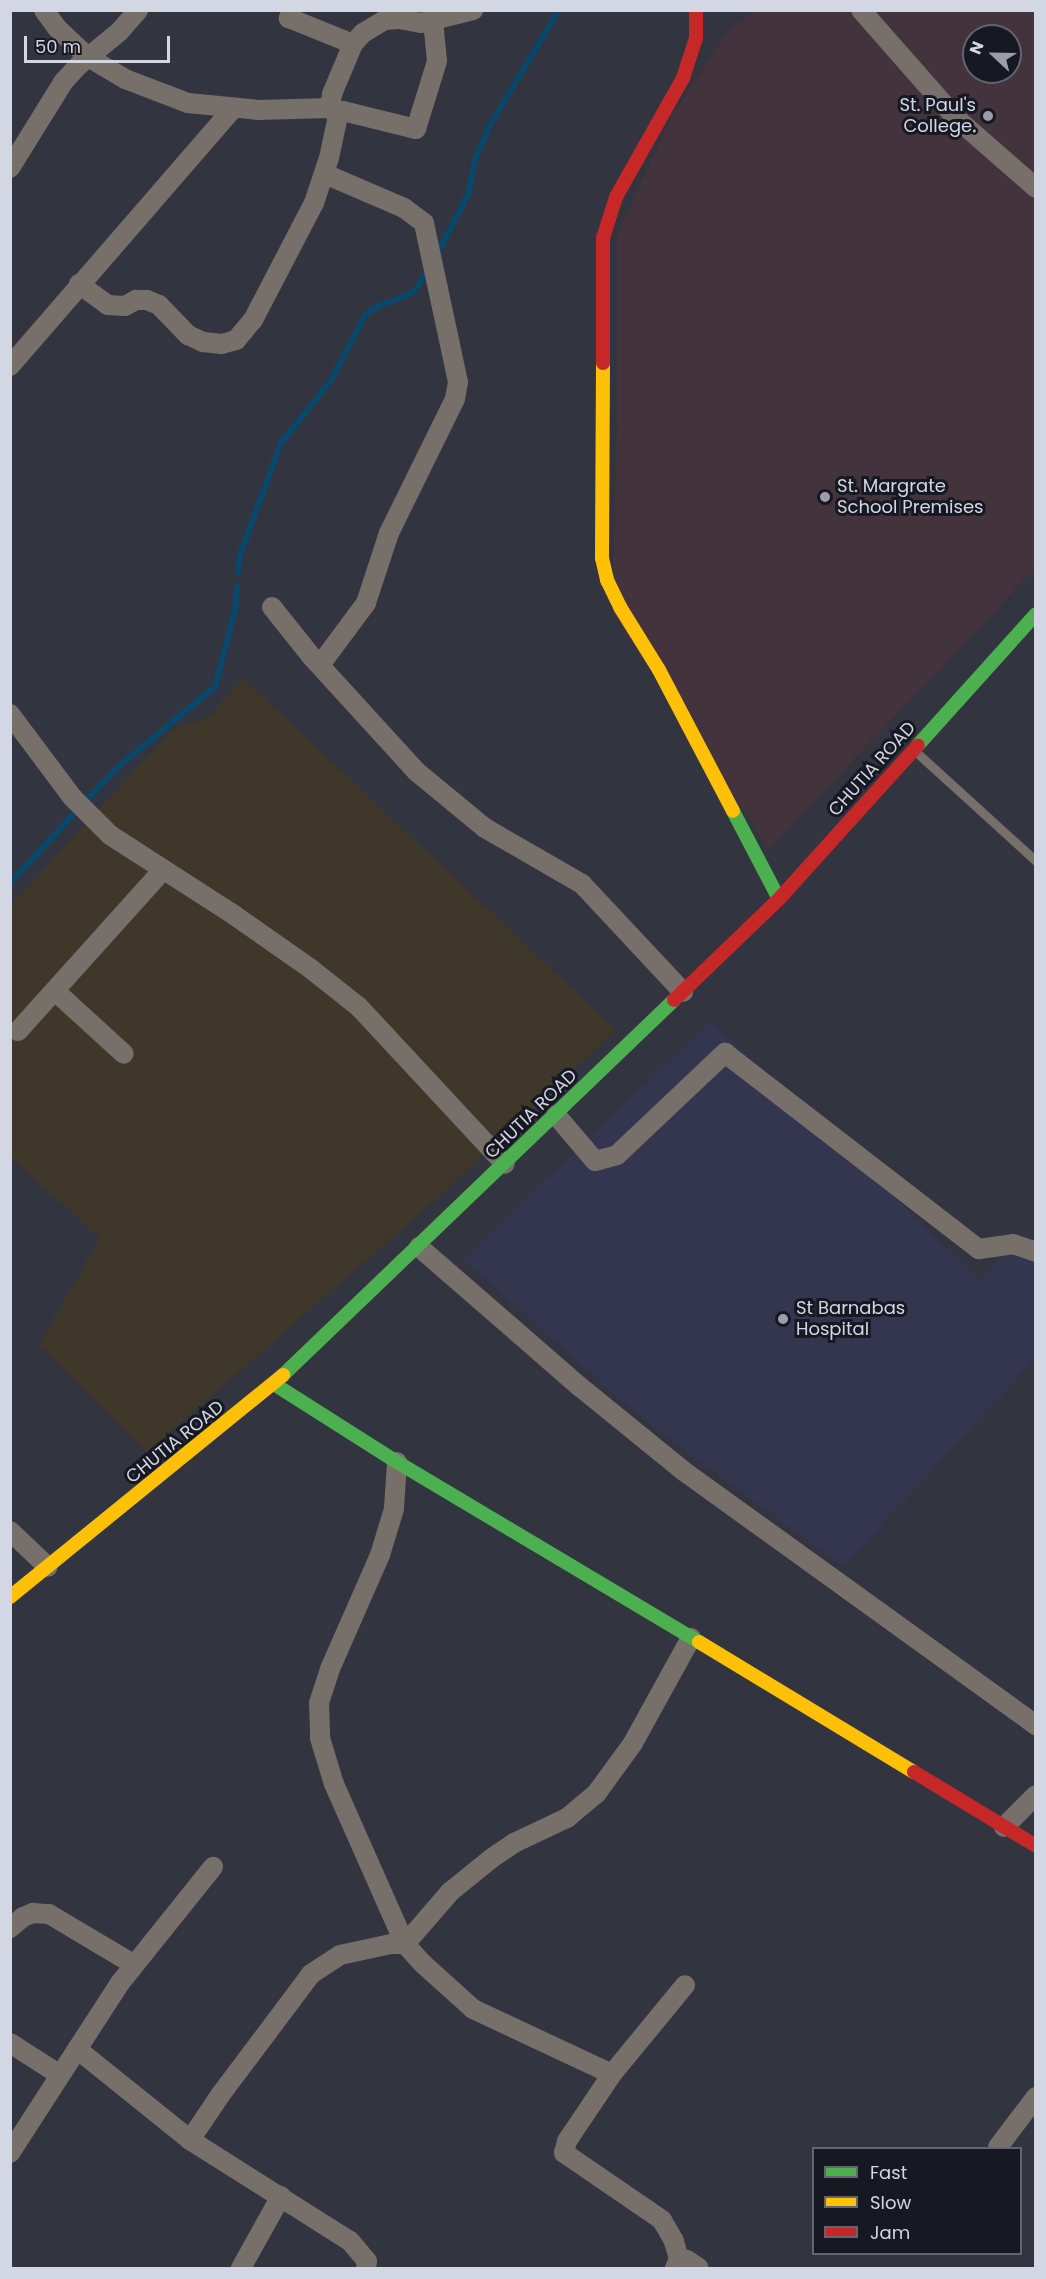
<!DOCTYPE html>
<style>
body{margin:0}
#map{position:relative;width:1046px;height:2279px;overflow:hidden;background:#32343f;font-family:Poppins,sans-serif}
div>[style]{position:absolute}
.built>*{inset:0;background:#33364e}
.industrial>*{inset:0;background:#3e372a}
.education>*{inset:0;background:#42333d}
.stream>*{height:6px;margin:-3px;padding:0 3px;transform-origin:3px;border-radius:3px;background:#09486b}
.lane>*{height:9px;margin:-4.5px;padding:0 4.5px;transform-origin:4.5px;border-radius:4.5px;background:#776f6a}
.street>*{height:20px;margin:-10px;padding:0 10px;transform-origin:10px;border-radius:10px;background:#776f6a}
.fast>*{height:14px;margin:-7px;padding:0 7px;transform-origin:7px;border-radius:7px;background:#4caf50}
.slow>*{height:14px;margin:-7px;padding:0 7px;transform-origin:7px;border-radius:7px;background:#ffc107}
.jam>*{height:14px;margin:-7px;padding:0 7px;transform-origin:7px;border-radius:7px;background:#c62828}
.dots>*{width:16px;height:16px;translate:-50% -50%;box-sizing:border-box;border:3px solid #171922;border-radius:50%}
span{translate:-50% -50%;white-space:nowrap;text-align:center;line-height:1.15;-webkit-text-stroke:6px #171922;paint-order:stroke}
.poi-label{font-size:18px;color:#d3d6e3}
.right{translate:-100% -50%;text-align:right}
.left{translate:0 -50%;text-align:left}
.street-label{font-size:18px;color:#d3d6e3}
.frame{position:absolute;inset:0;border:12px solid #d3d6e3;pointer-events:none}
.legend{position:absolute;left:812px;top:2147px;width:210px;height:108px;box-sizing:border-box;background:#171922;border:2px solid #62656f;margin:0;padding:8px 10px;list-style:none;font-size:18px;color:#d3d6e3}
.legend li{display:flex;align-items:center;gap:12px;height:30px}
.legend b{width:30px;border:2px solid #62656f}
.north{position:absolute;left:962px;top:24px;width:60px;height:60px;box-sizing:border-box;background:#171922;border:2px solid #62656f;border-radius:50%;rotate:292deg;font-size:16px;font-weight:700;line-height:24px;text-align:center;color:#d3d6e3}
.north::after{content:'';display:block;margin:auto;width:21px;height:27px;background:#9b9daa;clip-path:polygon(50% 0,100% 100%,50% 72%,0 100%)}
.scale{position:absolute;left:24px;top:36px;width:146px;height:27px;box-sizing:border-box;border:3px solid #d3d6e3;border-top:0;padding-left:8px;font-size:18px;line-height:21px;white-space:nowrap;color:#d3d6e3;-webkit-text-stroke:4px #171922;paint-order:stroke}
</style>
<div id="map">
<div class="built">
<div style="clip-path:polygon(711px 1021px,980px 1280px,1013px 1244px,1035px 1263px,1035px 1358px,843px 1567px,639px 1416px,463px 1259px)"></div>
</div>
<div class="industrial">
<div style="clip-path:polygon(243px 678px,616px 1030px,442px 1194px,147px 1452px,39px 1345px,100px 1238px,11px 1158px,10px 906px,171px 731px,210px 716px)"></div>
</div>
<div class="education">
<div style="clip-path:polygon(evenodd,755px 11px,1035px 11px,1035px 569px,769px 849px,612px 612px,617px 426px,617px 234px,673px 114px,728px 31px,755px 11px,974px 36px,1010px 36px,1010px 72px,974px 72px,974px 36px)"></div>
</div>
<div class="stream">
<div style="left:436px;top:256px;width:71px;rotate:-62.4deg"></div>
<div style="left:469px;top:193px;width:31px;rotate:-81deg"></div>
<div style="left:474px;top:162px;width:38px;rotate:-67deg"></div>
<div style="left:489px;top:127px;width:136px;rotate:-59.1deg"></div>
<div style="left:238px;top:573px;width:18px;rotate:-84deg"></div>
<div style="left:240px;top:555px;width:119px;rotate:-69.9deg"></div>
<div style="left:281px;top:443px;width:78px;rotate:-51.2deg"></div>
<div style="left:330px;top:382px;width:75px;rotate:-62.1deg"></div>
<div style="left:365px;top:316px;width:14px;rotate:-39deg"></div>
<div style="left:376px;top:307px;width:40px;rotate:-21deg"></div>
<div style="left:413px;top:293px;width:30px;rotate:-57deg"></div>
<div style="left:84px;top:803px;width:51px;rotate:-46.6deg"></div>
<div style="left:119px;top:766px;width:124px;rotate:-39.5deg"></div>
<div style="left:215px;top:687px;width:80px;rotate:-75.4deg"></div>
<div style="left:235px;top:610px;width:25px;rotate:-85deg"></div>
<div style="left:10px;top:883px;width:94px;rotate:-47.2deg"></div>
</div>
<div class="lane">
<div style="left:915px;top:751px;width:164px;rotate:42.3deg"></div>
</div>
<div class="street">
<div style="left:44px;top:10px;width:22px;rotate:54deg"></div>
<div style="left:57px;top:28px;width:42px;rotate:43.1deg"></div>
<div style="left:88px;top:57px;width:43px;rotate:30.7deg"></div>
<div style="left:125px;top:79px;width:67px;rotate:20.9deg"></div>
<div style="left:188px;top:103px;width:71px;rotate:5.6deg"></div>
<div style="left:259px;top:110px;width:71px;rotate:-1.6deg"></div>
<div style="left:292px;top:10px;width:9px;rotate:111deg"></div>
<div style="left:289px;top:18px;width:69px;rotate:22.1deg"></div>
<div style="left:861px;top:10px;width:144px;rotate:48.7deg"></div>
<div style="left:956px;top:118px;width:106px;rotate:41.2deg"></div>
<div style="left:338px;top:116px;width:11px;rotate:-135deg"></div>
<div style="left:330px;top:108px;width:14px;rotate:-82deg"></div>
<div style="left:332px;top:94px;width:54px;rotate:-67.2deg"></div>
<div style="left:353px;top:44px;width:15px;rotate:-48deg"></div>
<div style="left:363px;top:33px;width:26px;rotate:-31deg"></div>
<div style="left:385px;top:20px;width:14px;rotate:-4deg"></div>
<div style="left:399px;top:19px;width:22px;rotate:10deg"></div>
<div style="left:421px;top:23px;width:54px;rotate:-14deg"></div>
<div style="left:10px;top:168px;width:102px;rotate:-58.2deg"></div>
<div style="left:64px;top:81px;width:23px;rotate:-47deg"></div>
<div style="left:80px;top:64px;width:52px;rotate:-39.5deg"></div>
<div style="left:120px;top:31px;width:28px;rotate:-49deg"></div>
<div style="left:79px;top:284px;width:36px;rotate:36deg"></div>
<div style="left:108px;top:305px;width:17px;rotate:3deg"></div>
<div style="left:125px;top:306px;width:13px;rotate:-29deg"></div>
<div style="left:136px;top:300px;width:11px"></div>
<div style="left:147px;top:300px;width:13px;rotate:23deg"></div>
<div style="left:159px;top:305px;width:42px;rotate:46deg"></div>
<div style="left:188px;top:335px;width:17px;rotate:25deg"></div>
<div style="left:203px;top:342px;width:19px;rotate:6deg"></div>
<div style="left:222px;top:344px;width:15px;rotate:-16deg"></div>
<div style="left:236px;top:340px;width:26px;rotate:-50deg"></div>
<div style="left:253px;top:320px;width:132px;rotate:-62.5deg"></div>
<div style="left:314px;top:203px;width:47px;rotate:-71.6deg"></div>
<div style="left:329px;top:158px;width:43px;rotate:-77.9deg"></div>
<div style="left:338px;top:116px;width:7px;rotate:-45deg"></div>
<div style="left:343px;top:111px;width:75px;rotate:13.9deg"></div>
<div style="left:416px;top:129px;width:71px;rotate:-72.8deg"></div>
<div style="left:437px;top:61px;width:40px;rotate:-95.7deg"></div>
<div style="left:10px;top:366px;width:340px;rotate:-49.1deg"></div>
<div style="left:272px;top:607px;width:63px;rotate:51.5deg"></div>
<div style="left:311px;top:656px;width:157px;rotate:47.6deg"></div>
<div style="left:417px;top:772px;width:88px;rotate:39.5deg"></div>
<div style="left:485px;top:828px;width:112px;rotate:30deg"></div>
<div style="left:582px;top:884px;width:148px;rotate:46.9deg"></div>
<div style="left:320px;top:665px;width:77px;rotate:-53.4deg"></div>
<div style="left:366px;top:603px;width:74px;rotate:-71.8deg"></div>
<div style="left:389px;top:533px;width:149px;rotate:-63.8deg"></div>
<div style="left:455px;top:399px;width:17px;rotate:-80deg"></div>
<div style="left:458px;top:382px;width:163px;rotate:-102.1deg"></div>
<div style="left:424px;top:223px;width:25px;rotate:-143deg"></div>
<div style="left:404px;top:208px;width:86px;rotate:-156.7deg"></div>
<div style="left:10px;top:714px;width:104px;rotate:53.2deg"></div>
<div style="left:72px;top:797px;width:54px;rotate:45deg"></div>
<div style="left:110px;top:835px;width:148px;rotate:32.8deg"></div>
<div style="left:234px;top:915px;width:94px;rotate:35deg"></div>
<div style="left:311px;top:969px;width:61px;rotate:38.4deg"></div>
<div style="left:359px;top:1007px;width:214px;rotate:47.1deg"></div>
<div style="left:55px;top:991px;width:93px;rotate:42.4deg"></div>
<div style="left:18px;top:1031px;width:215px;rotate:-48deg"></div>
<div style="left:556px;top:1115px;width:60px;rotate:49.7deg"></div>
<div style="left:595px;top:1161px;width:23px;rotate:-15deg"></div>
<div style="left:617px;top:1155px;width:149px;rotate:-43.4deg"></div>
<div style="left:725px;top:1053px;width:321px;rotate:37.7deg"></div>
<div style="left:979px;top:1249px;width:34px;rotate:-8deg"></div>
<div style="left:1013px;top:1244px;width:24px;rotate:19deg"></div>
<div style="left:419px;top:1247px;width:212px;rotate:41deg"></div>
<div style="left:579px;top:1386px;width:136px;rotate:39.1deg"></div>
<div style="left:685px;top:1472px;width:433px;rotate:35.8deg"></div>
<div style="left:397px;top:1462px;width:47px;rotate:93.7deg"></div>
<div style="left:394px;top:1509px;width:48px;rotate:106.9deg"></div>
<div style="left:380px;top:1555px;width:124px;rotate:113.7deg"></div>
<div style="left:330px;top:1669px;width:36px;rotate:108deg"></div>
<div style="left:319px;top:1703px;width:35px;rotate:88deg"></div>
<div style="left:320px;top:1738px;width:48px;rotate:73.1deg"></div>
<div style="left:334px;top:1784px;width:175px;rotate:66.1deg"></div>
<div style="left:405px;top:1944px;width:25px;rotate:48deg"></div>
<div style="left:422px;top:1963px;width:69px;rotate:42deg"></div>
<div style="left:473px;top:2009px;width:153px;rotate:25.1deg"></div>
<div style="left:10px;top:1531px;width:52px;rotate:43.5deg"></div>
<div style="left:1004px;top:1827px;width:45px;rotate:-45deg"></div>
<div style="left:10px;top:1928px;width:17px;rotate:-40deg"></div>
<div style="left:23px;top:1917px;width:11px;rotate:-22deg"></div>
<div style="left:33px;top:1913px;width:16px;rotate:4deg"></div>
<div style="left:49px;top:1914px;width:98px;rotate:30.8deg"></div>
<div style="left:10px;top:2043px;width:59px;rotate:32.6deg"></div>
<div style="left:77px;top:2049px;width:145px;rotate:38.8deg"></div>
<div style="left:190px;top:2140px;width:189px;rotate:32.3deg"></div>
<div style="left:350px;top:2241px;width:26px;rotate:50deg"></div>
<div style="left:367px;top:2261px;width:7px;rotate:98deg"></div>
<div style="left:190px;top:2140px;width:55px;rotate:-56deg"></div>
<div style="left:221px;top:2094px;width:150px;rotate:-53.1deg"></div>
<div style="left:311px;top:1974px;width:35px;rotate:-33deg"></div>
<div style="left:340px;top:1955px;width:52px;rotate:-12.2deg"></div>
<div style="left:391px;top:1944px;width:14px"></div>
<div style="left:405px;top:1944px;width:69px;rotate:-49.1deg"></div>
<div style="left:450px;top:1892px;width:54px;rotate:-39deg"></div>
<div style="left:492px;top:1858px;width:27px;rotate:-34deg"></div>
<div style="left:514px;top:1843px;width:59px;rotate:-25.3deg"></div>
<div style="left:567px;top:1818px;width:38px;rotate:-40deg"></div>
<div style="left:596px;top:1794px;width:63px;rotate:-54deg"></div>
<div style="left:633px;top:1743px;width:120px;rotate:-61.1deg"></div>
<div style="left:998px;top:2147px;width:63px;rotate:-52.8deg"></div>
<div style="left:10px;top:2153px;width:202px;rotate:-57.1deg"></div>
<div style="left:120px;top:1983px;width:149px;rotate:-51.3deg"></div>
<div style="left:679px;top:2259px;width:19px;rotate:-106deg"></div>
<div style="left:674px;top:2241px;width:24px;rotate:-120deg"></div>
<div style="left:662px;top:2220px;width:119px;rotate:-145.6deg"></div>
<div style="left:564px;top:2153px;width:12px;rotate:-76deg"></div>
<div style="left:567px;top:2141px;width:81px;rotate:-56.1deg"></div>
<div style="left:612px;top:2074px;width:115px;rotate:-50.6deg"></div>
<div style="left:241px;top:2268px;width:82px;rotate:-60.9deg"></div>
<div style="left:675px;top:2268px;width:10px;rotate:-66deg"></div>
<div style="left:679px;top:2259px;width:8px;rotate:7deg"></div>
<div style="left:687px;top:2260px;width:14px;rotate:34deg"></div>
</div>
<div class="fast">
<div style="left:918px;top:745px;width:176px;rotate:-48deg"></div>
<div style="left:733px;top:811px;width:99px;rotate:62.4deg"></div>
<div style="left:283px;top:1375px;width:542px;rotate:-43.8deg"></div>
<div style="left:274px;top:1384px;width:146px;rotate:32.4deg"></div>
<div style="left:397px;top:1462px;width:352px;rotate:30.8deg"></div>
</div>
<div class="slow">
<div style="left:603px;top:363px;width:195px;rotate:90.3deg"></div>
<div style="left:602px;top:558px;width:23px;rotate:77deg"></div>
<div style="left:607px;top:580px;width:30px;rotate:64deg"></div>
<div style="left:620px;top:607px;width:74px;rotate:58.2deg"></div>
<div style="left:659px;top:670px;width:159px;rotate:62.3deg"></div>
<div style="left:10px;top:1597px;width:352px;rotate:-39.1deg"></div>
<div style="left:699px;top:1642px;width:251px;rotate:31.2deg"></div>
</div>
<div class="jam">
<div style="left:603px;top:363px;width:125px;rotate:-90deg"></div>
<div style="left:603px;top:238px;width:43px;rotate:-72.4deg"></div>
<div style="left:616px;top:197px;width:137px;rotate:-60.6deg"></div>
<div style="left:683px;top:78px;width:42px;rotate:-72deg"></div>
<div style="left:696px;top:38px;width:28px;rotate:-90deg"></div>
<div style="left:674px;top:1000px;width:146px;rotate:-43.9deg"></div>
<div style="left:779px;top:899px;width:207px;rotate:-47.9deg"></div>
<div style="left:914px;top:1772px;width:143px;rotate:31.2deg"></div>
</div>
<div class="dots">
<div style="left:988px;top:116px;background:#9b9daa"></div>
<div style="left:825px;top:497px;background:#9b9daa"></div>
<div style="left:783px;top:1319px;background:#9b9daa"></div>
</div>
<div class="poi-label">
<span class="right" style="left:976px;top:116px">St. Paul's<br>College.</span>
<span class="left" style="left:837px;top:497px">St. Margrate<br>School Premises</span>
<span class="left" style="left:796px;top:1319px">St Barnabas<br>Hospital</span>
</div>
<div class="street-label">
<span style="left:872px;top:769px;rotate:-48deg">CHUTIA ROAD</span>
<span style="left:531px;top:1114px;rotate:-44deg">CHUTIA ROAD</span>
<span style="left:175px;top:1442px;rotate:-39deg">CHUTIA ROAD</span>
</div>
<div class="frame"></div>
<ul class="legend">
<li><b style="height:8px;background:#4caf50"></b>Fast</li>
<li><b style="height:8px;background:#ffc107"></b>Slow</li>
<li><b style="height:8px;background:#c62828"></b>Jam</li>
</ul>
<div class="north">N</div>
<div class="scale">50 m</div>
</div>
